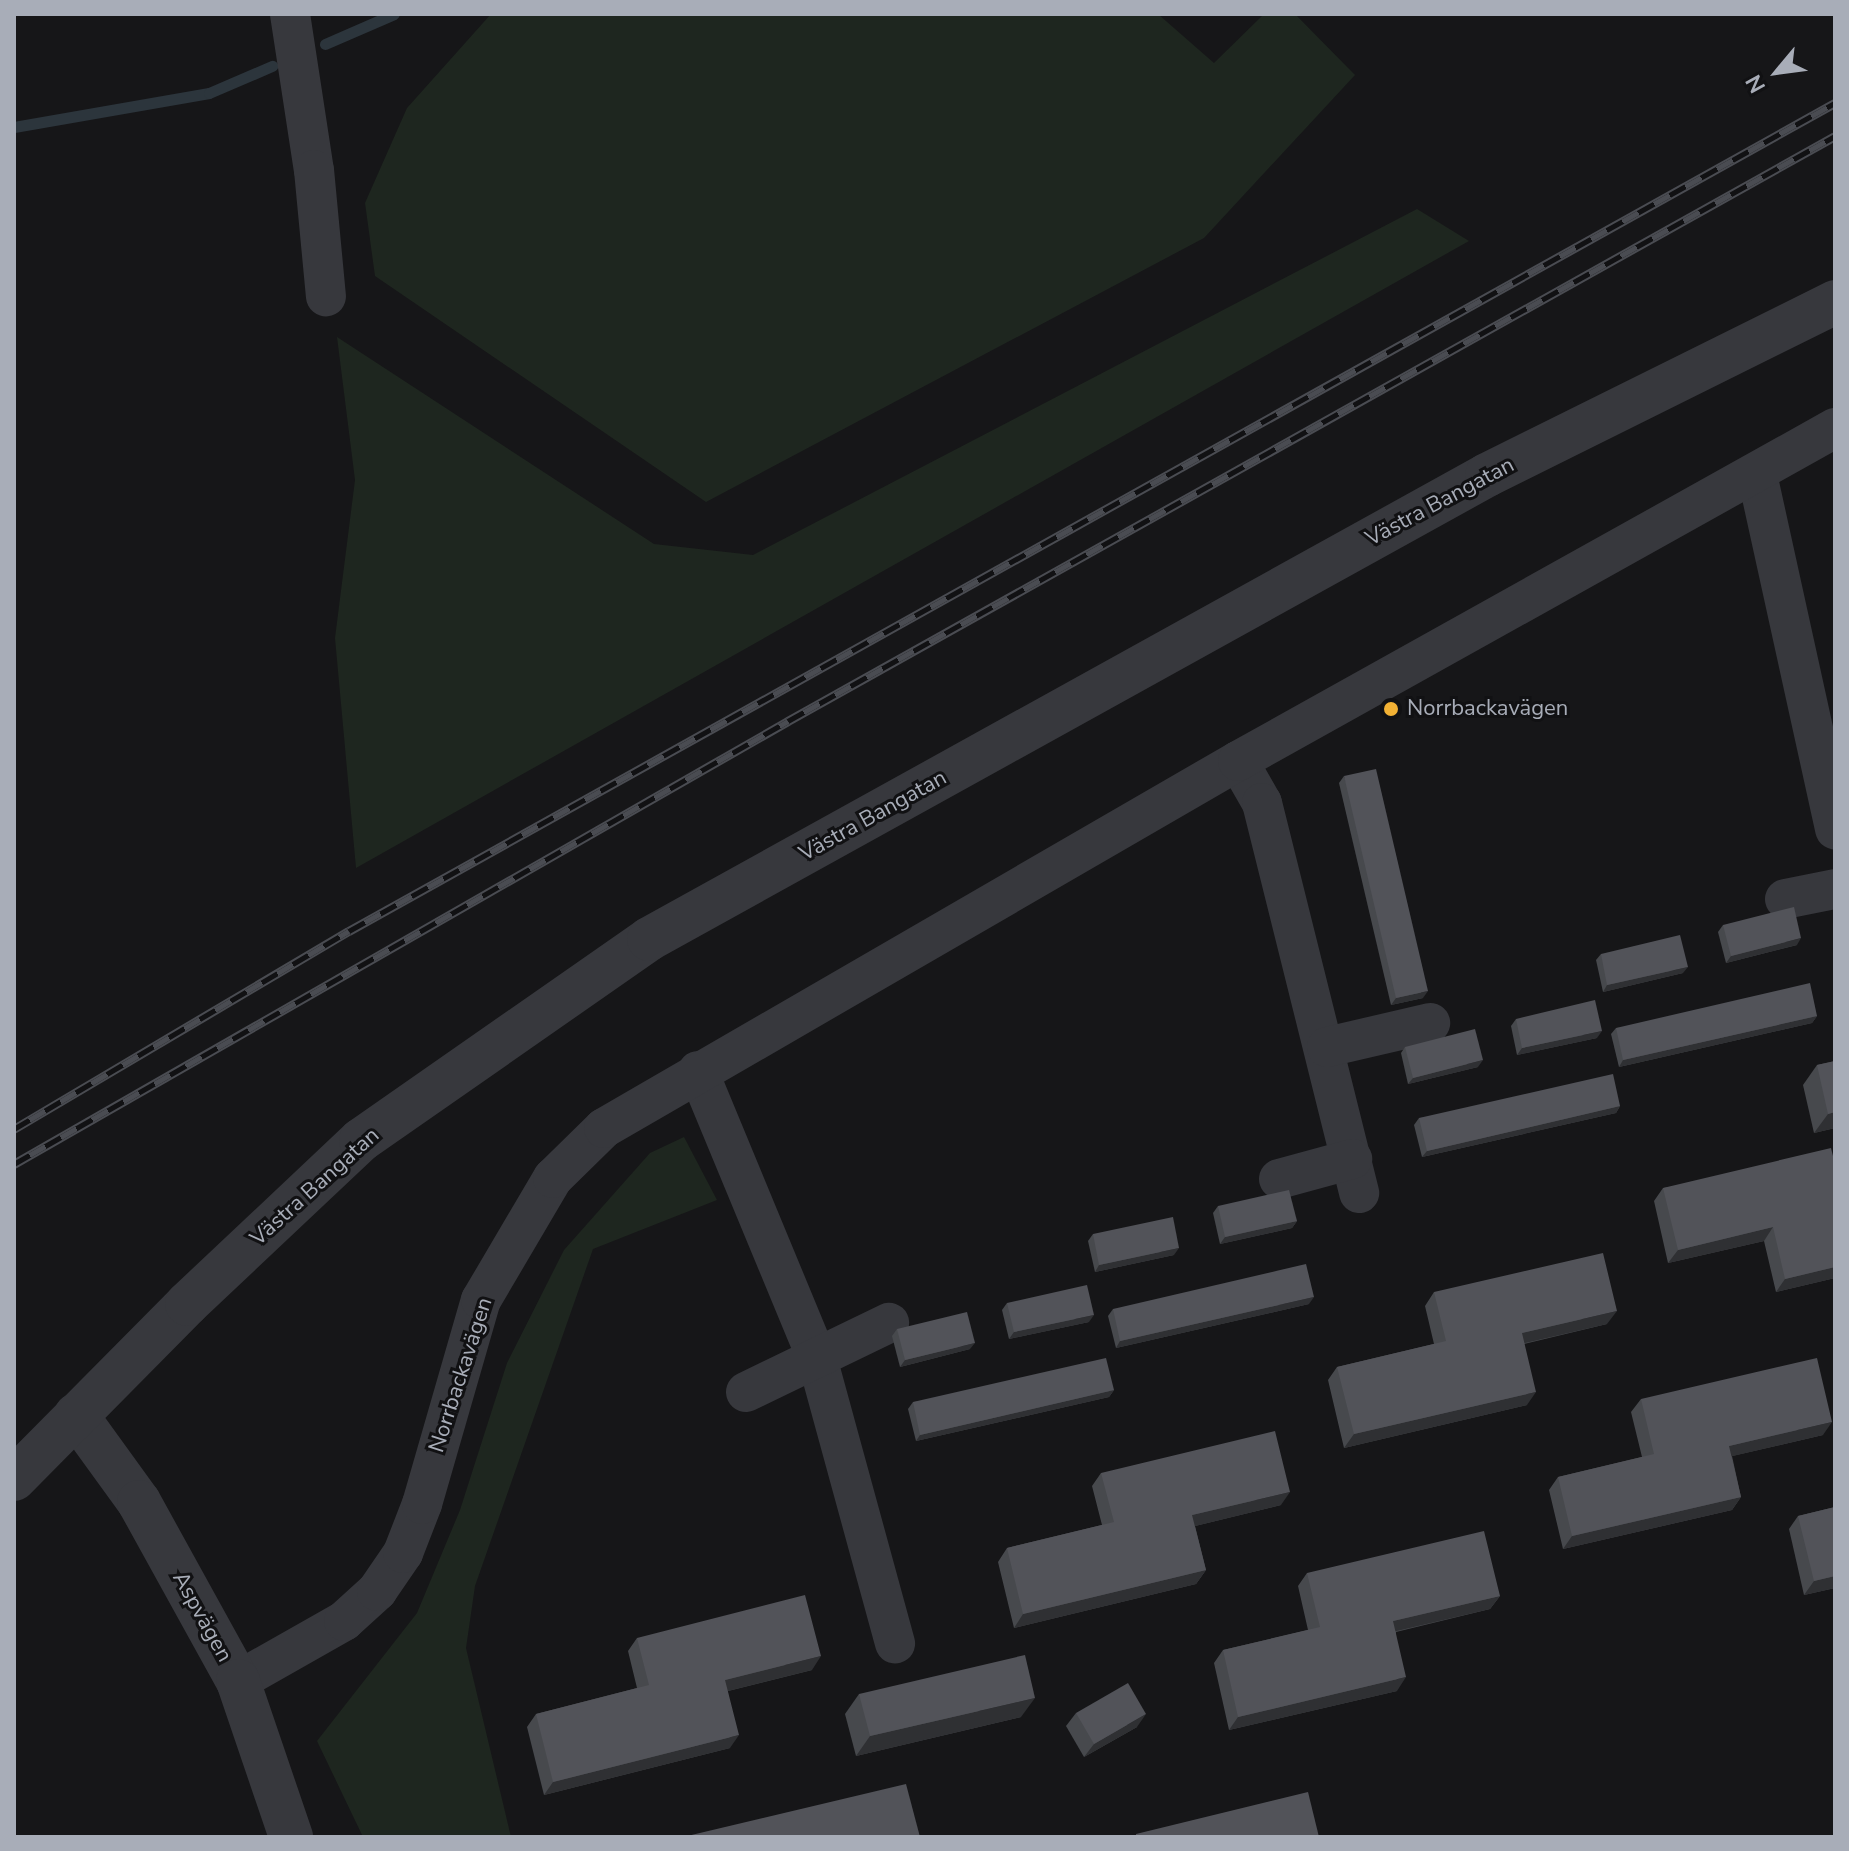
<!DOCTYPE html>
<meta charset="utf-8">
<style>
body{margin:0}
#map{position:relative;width:1849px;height:1851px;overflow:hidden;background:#161618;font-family:"Nunito Sans",sans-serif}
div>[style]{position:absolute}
.green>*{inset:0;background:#1e261f}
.stream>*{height:11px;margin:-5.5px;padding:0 5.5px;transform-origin:5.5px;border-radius:5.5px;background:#2c353c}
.minor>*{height:40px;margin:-20px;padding:0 20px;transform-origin:20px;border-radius:20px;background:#37383d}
.tertiary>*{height:44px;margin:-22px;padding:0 22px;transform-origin:22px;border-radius:22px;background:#37383d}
.rail>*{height:9px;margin-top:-4.5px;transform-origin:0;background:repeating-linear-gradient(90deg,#111113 0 18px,#4a4c52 0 36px);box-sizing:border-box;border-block:2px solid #4a4c52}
.wall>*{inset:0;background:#47494d}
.shaded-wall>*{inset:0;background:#2f3033}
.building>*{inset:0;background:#525359}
.dots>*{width:22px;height:22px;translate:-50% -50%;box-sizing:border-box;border:4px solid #111113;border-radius:50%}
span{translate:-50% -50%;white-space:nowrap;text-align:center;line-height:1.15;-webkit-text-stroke:6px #111113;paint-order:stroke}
.street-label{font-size:22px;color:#a8adb8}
.poi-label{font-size:22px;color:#a8adb8}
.left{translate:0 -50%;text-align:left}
.frame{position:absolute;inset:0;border:16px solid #a8adb8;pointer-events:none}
.north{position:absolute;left:1737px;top:32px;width:80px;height:80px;-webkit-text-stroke:6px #111113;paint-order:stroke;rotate:241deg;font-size:22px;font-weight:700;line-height:32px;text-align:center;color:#a8adb8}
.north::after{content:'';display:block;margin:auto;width:28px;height:36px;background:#a8adb8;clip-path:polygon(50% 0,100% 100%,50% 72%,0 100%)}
</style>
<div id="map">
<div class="green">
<div style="clip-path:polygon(491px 14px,1158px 14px,1214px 63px,1264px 14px,1295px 14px,1355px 75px,1204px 238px,706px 502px,375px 276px,365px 203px,407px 108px)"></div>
<div style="clip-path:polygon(1417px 209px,1469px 241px,356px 868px,335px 638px,355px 480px,337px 337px,654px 544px,753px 555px)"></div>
<div style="clip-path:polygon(684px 1137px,717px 1200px,593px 1249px,475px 1586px,466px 1648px,511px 1837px,363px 1837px,317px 1741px,417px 1613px,460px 1510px,507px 1363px,564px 1250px,650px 1153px)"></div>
</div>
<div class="stream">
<div style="left:325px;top:44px;width:75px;rotate:-23.5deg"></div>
<div style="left:14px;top:127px;width:198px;rotate:-9.9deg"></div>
<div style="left:209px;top:93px;width:69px;rotate:-23.2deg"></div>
</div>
<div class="minor">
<div style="left:290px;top:14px;width:158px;rotate:81.3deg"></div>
<div style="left:314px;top:170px;width:127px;rotate:84.6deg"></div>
<div style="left:1757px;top:474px;width:364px;rotate:77.6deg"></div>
<div style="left:1238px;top:761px;width:48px;rotate:60.3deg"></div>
<div style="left:1262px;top:803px;width:402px;rotate:76deg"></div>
<div style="left:1785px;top:899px;width:51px;rotate:-11.3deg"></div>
<div style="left:1327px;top:1047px;width:106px;rotate:-13.1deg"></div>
<div style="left:698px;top:1071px;width:311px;rotate:67.5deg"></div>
<div style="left:817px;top:1358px;width:296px;rotate:74.7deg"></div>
<div style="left:1279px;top:1179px;width:76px;rotate:-15.3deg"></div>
<div style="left:746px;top:1392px;width:159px;rotate:-25.8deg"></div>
<div style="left:238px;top:1681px;width:122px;rotate:-29.5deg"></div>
<div style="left:344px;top:1621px;width:45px;rotate:-42.3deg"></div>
<div style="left:377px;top:1591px;width:46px;rotate:-55.6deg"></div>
<div style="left:403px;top:1553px;width:53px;rotate:-68.8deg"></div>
<div style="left:422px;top:1504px;width:212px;rotate:-73.9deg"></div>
<div style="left:481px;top:1300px;width:142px;rotate:-59.5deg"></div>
<div style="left:553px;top:1178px;width:71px;rotate:-44.4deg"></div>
<div style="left:604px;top:1128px;width:733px;rotate:-30.07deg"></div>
<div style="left:1238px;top:761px;width:684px;rotate:-29.15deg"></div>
</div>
<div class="tertiary">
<div style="left:76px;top:1415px;width:107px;rotate:54.1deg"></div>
<div style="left:139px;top:1502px;width:205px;rotate:61.1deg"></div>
<div style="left:238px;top:1681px;width:165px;rotate:71.2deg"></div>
<div style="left:14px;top:1479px;width:246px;rotate:-45.3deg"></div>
<div style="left:187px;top:1304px;width:239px;rotate:-43.3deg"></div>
<div style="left:361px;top:1140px;width:351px;rotate:-34.9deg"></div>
<div style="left:649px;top:939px;width:958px;rotate:-28.97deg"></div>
<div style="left:1487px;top:475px;width:389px;rotate:-26.4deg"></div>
</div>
<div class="rail">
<div style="left:14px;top:1129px;width:389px;rotate:-30.6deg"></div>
<div style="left:349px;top:931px;width:1701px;rotate:-29.13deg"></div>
<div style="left:14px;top:1164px;width:892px;rotate:-29.78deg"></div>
<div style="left:788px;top:721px;width:1199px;rotate:-29.19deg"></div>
</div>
<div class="wall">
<div style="clip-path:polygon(1344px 776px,1423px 998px,1391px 1005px,1339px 783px)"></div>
<div style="clip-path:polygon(1723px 925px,1797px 945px,1726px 963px,1718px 932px)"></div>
<div style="clip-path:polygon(1601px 954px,1683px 973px,1603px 992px,1596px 960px)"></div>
<div style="clip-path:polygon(1817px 1016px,1812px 1023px,1619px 1067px,1611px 1034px,1616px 1028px)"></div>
<div style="clip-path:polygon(1516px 1019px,1597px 1038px,1517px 1055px,1511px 1026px)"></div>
<div style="clip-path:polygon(1405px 1047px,1478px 1067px,1408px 1084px,1401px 1053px)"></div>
<div style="clip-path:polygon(1835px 1061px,1835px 1128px,1814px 1133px,1803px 1085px,1817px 1065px)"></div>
<div style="clip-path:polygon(1620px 1106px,1616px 1113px,1422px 1157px,1414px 1125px,1419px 1118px)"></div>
<div style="clip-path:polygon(1835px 1164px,1835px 1278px,1776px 1292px,1764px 1241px,1668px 1263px,1654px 1201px,1663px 1188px)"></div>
<div style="clip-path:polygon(1218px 1206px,1297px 1221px,1292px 1228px,1220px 1244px,1213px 1213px)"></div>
<div style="clip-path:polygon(1093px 1234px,1174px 1255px,1095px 1272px,1088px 1241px)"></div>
<div style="clip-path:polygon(1434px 1292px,1607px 1324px,1524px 1344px,1527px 1405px,1344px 1448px,1328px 1380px,1337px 1367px,1434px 1344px,1425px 1306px)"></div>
<div style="clip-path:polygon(1007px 1303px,1089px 1322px,1009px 1339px,1002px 1310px)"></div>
<div style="clip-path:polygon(1309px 1304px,1116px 1348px,1108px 1316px,1113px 1309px)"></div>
<div style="clip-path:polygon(897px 1329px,970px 1349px,900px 1367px,892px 1336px)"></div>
<div style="clip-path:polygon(1114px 1390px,1109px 1397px,916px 1441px,908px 1409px,913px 1402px)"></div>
<div style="clip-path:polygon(1641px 1399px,1823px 1435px,1732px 1456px,1741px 1497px,1732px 1510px,1563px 1549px,1549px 1490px,1558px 1477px,1642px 1457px,1631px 1412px)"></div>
<div style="clip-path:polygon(1101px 1473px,1281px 1505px,1195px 1526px,1206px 1570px,1196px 1584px,1014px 1628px,998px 1562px,1007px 1548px,1102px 1525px,1092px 1486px)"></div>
<div style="clip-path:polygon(1835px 1507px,1835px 1588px,1804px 1595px,1789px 1529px,1798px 1516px)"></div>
<div style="clip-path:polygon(1307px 1573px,1500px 1596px,1490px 1609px,1396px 1632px,1397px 1691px,1229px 1730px,1214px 1663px,1223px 1650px,1308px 1630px,1298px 1586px)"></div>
<div style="clip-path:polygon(637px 1638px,812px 1670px,728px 1691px,730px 1748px,544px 1795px,527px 1727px,536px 1714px,637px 1688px,628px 1651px)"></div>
<div style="clip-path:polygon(859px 1694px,1021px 1717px,856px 1756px,845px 1714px)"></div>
<div style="clip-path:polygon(1076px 1713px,1137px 1727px,1084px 1757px,1066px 1726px)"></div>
</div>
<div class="shaded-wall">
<div style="clip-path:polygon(1801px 938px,1797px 945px,1726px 963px,1731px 956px)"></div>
<div style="clip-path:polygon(1688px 967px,1683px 973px,1603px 992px,1607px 985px)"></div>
<div style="clip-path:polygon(1428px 991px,1423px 998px,1391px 1005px,1396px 998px)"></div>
<div style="clip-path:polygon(1817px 1016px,1812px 1023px,1619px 1067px,1623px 1060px)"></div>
<div style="clip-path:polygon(1602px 1031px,1597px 1038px,1517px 1055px,1522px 1048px)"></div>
<div style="clip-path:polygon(1483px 1060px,1478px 1067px,1408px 1084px,1413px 1078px)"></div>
<div style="clip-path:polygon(1620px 1106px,1616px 1113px,1422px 1157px,1427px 1151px)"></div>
<div style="clip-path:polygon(1835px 1112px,1835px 1128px,1814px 1133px,1828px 1114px)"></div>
<div style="clip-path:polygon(1297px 1221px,1292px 1228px,1220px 1244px,1225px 1237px)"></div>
<div style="clip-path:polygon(1773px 1227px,1764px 1241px,1668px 1263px,1678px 1250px)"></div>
<div style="clip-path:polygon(1179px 1248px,1174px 1255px,1095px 1272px,1099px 1265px)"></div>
<div style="clip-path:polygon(1835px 1267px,1835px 1278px,1776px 1292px,1785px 1279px)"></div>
<div style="clip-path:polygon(1314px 1297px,1309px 1304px,1116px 1348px,1120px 1341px)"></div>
<div style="clip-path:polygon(1617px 1311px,1607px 1324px,1512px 1346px,1522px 1333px)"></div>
<div style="clip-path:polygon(1094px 1315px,1089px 1322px,1009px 1339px,1014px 1332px)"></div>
<div style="clip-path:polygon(975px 1343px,970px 1349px,900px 1367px,905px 1360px)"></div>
<div style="clip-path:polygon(1114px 1390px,1109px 1397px,916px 1441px,920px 1435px)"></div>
<div style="clip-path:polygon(1536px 1392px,1527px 1405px,1344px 1448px,1354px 1434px)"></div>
<div style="clip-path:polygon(1832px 1422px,1823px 1435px,1720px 1459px,1729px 1446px)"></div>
<div style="clip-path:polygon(1290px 1492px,1281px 1505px,1183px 1529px,1192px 1515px)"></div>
<div style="clip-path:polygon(1741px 1497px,1732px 1510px,1563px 1549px,1572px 1536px)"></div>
<div style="clip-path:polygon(1206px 1570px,1196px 1584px,1014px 1628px,1023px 1614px)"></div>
<div style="clip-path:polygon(1835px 1576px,1835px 1588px,1804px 1595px,1814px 1581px)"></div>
<div style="clip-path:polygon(1500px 1596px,1490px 1609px,1384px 1634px,1393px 1621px)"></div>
<div style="clip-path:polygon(821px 1656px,812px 1670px,716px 1694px,725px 1680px)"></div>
<div style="clip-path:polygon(1406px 1677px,1397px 1691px,1229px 1730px,1238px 1717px)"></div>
<div style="clip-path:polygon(1035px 1698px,1021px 1717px,856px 1756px,870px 1736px)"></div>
<div style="clip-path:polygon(1146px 1714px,1137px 1727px,1084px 1757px,1094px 1744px)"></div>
<div style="clip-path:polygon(739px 1735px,730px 1748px,544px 1795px,553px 1782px)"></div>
</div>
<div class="building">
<div style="clip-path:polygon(1376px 769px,1428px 991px,1396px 998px,1344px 776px)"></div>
<div style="clip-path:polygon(1794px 907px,1801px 938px,1731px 956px,1723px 925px)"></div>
<div style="clip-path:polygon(1680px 935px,1688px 967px,1607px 985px,1601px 954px)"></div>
<div style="clip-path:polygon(1810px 983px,1817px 1016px,1623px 1060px,1616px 1028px)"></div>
<div style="clip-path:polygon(1595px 1000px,1602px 1031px,1522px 1048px,1516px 1019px)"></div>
<div style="clip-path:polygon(1475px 1029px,1483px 1060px,1413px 1078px,1405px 1047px)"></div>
<div style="clip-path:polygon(1835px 1061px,1835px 1112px,1828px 1114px,1817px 1065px)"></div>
<div style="clip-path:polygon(1613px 1074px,1620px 1106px,1427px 1151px,1419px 1118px)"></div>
<div style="clip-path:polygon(1831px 1148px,1835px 1164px,1835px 1267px,1785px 1279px,1773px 1227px,1678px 1250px,1663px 1188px)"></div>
<div style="clip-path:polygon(1289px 1190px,1297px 1221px,1225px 1237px,1218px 1206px)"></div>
<div style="clip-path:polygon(1173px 1217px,1179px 1248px,1099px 1265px,1093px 1234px)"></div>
<div style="clip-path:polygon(1603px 1253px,1617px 1311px,1522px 1333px,1536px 1392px,1354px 1434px,1337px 1367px,1446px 1341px,1434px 1292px)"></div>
<div style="clip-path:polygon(1306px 1264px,1314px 1297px,1120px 1341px,1113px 1309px)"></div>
<div style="clip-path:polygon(1087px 1285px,1094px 1315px,1014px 1332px,1007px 1303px)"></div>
<div style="clip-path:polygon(967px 1312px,975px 1343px,905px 1360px,897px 1329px)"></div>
<div style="clip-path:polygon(1106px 1358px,1114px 1390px,920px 1435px,913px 1402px)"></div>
<div style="clip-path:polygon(1817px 1358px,1832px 1422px,1729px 1446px,1741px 1497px,1572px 1536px,1558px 1477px,1654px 1454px,1641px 1399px)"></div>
<div style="clip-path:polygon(1275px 1431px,1290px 1492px,1192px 1515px,1206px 1570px,1023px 1614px,1007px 1548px,1114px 1522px,1101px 1473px)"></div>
<div style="clip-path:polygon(1835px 1507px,1835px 1576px,1814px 1581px,1798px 1516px)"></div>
<div style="clip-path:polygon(1484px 1531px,1500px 1596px,1393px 1621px,1406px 1677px,1238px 1717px,1223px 1650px,1320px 1627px,1307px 1573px)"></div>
<div style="clip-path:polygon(805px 1595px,821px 1656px,725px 1680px,739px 1735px,553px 1782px,536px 1714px,649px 1685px,637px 1638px)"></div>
<div style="clip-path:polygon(1025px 1655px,1035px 1698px,870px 1736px,859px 1694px)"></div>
<div style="clip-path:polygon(1128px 1683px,1146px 1714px,1094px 1744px,1076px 1713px)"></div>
<div style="clip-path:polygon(906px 1784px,920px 1837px,683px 1837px)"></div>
<div style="clip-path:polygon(1308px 1792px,1319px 1837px,1136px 1837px,1136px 1834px)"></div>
</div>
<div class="dots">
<div style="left:1391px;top:709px;background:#f2b134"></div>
</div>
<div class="street-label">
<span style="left:1440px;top:502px;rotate:-28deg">Västra Bangatan</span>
<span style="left:873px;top:816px;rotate:-29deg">Västra Bangatan</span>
<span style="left:315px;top:1187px;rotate:-42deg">Västra Bangatan</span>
<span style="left:461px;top:1375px;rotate:-72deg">Norrbackavägen</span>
<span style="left:202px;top:1617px;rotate:61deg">Aspvägen</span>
</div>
<div class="poi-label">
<span class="left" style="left:1407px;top:709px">Norrbackavägen</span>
</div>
<div class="frame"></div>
<div class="north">N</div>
</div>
